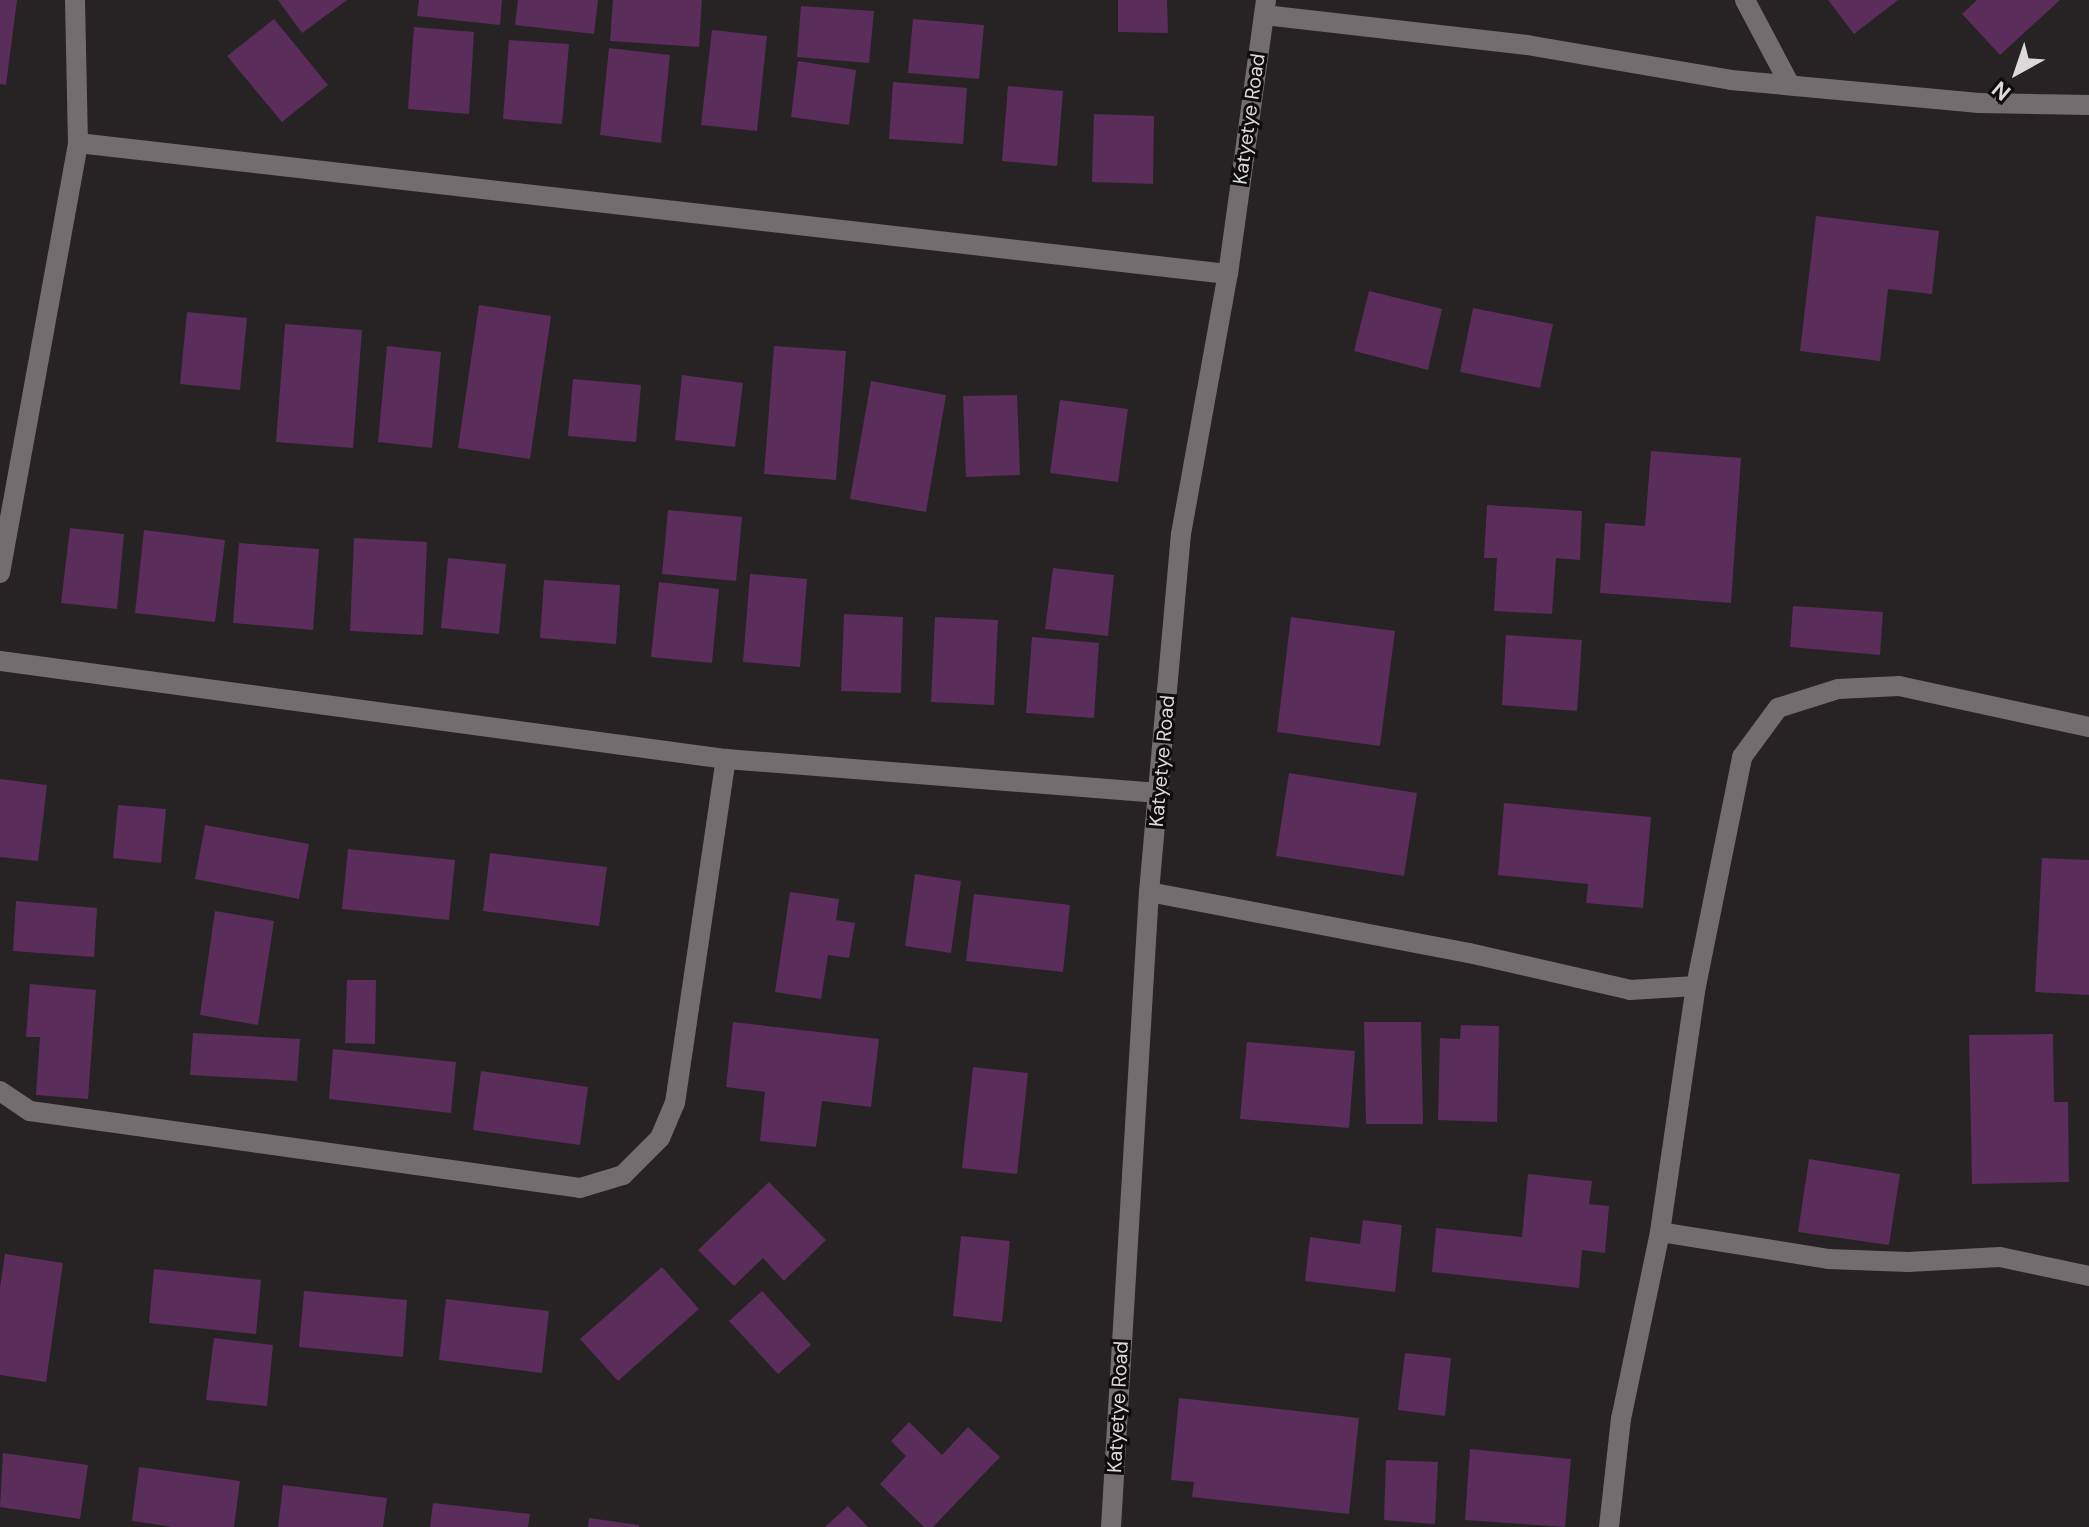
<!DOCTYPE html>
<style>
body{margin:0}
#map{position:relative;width:2089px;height:1527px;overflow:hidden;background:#272224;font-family:"DM Sans",sans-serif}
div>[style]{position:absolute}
.building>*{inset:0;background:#5a2d5b}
.minor>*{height:20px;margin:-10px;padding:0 10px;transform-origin:10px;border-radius:10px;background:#736d70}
span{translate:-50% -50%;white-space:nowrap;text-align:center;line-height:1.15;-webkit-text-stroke:6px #0f0c0d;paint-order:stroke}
.street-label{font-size:20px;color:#dcd9da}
.north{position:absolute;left:1977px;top:32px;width:80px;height:80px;-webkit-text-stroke:6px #0f0c0d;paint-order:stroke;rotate:220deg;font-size:22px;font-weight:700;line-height:32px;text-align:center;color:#dcd9da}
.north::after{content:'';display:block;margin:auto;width:28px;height:36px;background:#dcd9da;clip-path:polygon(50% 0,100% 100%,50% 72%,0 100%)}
</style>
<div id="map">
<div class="building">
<div style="clip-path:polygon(0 0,17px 0,6px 85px,0 84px)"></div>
<div style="clip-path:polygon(278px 0,347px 0,302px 33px)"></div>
<div style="clip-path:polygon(419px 0,502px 0,500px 25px,417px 16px)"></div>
<div style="clip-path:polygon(518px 0,598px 0,594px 34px,515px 25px)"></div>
<div style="clip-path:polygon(613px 0,702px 0,699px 47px,610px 41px)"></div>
<div style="clip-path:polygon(1118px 0,1167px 0,1168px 33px,1118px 32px)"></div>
<div style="clip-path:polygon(1828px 0,1898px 0,1854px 34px)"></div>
<div style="clip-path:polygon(1977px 0,2060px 0,2000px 55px,1962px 14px)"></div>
<div style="clip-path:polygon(801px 6px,874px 11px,869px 63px,797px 57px)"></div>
<div style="clip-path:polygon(274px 19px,328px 85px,282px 122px,227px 56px)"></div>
<div style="clip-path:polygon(913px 19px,984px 25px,979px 79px,908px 73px)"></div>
<div style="clip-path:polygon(414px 27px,474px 32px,469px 114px,408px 109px)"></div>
<div style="clip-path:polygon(712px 30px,767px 36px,757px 131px,701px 125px)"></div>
<div style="clip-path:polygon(509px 40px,569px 44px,562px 124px,503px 119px)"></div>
<div style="clip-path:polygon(609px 48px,670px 55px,661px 143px,600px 135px)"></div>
<div style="clip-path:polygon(798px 61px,856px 70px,849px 125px,791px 117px)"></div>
<div style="clip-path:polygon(893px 82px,967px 88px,963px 144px,889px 139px)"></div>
<div style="clip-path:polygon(1008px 86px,1063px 91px,1057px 166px,1002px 161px)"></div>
<div style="clip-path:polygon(1094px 114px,1154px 116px,1153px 184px,1092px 182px)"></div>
<div style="clip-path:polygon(1816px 216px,1939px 231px,1932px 294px,1888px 289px,1880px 361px,1800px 351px)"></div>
<div style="clip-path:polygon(1369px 291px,1442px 309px,1428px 370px,1354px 351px)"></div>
<div style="clip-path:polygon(479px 305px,551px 316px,530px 459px,458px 448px)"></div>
<div style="clip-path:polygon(1473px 308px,1553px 324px,1540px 388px,1460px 372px)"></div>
<div style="clip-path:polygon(187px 312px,247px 318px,240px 390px,180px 384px)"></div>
<div style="clip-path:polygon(285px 324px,362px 330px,353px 448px,276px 442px)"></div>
<div style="clip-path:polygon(387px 346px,441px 352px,432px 448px,378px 442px)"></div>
<div style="clip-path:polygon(774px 346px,846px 351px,836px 480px,764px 474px)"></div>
<div style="clip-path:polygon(682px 375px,743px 383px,735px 447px,675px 440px)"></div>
<div style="clip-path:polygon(573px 379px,641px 385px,636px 442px,568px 436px)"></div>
<div style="clip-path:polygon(871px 381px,946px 395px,926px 512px,850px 499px)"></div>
<div style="clip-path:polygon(1017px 395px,1020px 475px,966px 477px,963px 396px)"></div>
<div style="clip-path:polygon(1060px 400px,1128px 409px,1118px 482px,1050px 473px)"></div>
<div style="clip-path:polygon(1651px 451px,1741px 458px,1731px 603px,1600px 593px,1605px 523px,1645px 526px)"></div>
<div style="clip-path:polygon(1487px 505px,1582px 511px,1580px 560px,1556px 558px,1552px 614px,1494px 611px,1497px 558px,1484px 558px)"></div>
<div style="clip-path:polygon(668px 510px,742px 517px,736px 581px,662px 574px)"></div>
<div style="clip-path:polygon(70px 528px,124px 534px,117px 609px,61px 603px)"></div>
<div style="clip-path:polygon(144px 530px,225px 540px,215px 622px,135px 613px)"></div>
<div style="clip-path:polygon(354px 538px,427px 542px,423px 635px,350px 631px)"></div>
<div style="clip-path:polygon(239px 543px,319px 549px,313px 630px,233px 623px)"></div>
<div style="clip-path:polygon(448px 558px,506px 564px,499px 634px,441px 628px)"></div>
<div style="clip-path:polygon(1053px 568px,1114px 575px,1108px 636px,1045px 629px)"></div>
<div style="clip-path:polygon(750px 574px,807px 579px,800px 667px,743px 662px)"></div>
<div style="clip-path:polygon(544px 580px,620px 585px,616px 644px,540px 638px)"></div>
<div style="clip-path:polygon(659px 582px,719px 589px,712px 663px,651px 657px)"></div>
<div style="clip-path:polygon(1793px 606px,1883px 612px,1880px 655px,1790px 647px)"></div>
<div style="clip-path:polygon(844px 614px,903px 617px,901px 693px,841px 691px)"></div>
<div style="clip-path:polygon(935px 617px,998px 620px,994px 705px,931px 702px)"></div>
<div style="clip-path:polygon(1291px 617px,1395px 631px,1380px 746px,1277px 732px)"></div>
<div style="clip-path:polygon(1506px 635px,1582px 640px,1577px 711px,1502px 705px)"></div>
<div style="clip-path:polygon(1032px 637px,1099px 643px,1094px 718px,1026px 713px)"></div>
<div style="clip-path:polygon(1289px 773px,1417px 793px,1404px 876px,1276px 856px)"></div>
<div style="clip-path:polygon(0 779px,47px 785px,38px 861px,0 857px)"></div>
<div style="clip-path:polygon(1504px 803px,1651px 817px,1643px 908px,1586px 903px,1588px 884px,1498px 875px)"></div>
<div style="clip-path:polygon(118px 805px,166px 809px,161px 863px,113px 858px)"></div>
<div style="clip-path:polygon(205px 825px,309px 844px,299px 899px,195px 879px)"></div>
<div style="clip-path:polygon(348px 849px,455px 860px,449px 920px,342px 909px)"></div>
<div style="clip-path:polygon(490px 853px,607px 867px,599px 926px,483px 911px)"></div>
<div style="clip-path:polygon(2042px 858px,2089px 860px,2089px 995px,2035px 992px)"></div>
<div style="clip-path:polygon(915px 874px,961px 881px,951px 953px,905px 946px)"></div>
<div style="clip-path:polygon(790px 892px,839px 899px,836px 920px,855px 923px,849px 958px,828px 955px,821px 999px,775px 992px)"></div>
<div style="clip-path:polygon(974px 894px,1070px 905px,1063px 972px,966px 961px)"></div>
<div style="clip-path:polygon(16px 901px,97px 908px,94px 957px,13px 951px)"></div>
<div style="clip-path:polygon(215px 911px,274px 921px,258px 1025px,200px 1015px)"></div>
<div style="clip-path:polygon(347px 980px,376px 980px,375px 1044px,345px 1043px)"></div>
<div style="clip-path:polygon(30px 984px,96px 990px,88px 1099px,36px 1095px,40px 1037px,26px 1037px)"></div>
<div style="clip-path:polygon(733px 1022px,879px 1039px,871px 1107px,822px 1101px,816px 1147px,760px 1141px,765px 1092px,726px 1087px)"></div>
<div style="clip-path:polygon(1364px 1022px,1421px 1022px,1423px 1124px,1366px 1124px)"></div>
<div style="clip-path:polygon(1461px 1025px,1499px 1026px,1497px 1122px,1438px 1120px,1440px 1038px,1460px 1039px)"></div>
<div style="clip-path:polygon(193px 1033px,300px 1039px,297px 1081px,190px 1075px)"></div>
<div style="clip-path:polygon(2053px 1034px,2054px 1102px,2068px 1102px,2069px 1182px,1972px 1184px,1969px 1035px)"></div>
<div style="clip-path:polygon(1247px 1042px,1355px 1051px,1349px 1128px,1240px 1119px)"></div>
<div style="clip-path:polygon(333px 1049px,456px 1062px,451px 1113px,329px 1099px)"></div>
<div style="clip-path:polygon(973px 1067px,1028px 1073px,1017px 1174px,962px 1168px)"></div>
<div style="clip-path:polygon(481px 1071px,588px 1087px,580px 1145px,473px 1130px)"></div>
<div style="clip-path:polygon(1809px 1159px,1900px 1174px,1889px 1245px,1798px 1232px)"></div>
<div style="clip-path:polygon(1528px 1174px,1592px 1181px,1589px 1204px,1609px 1206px,1605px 1253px,1582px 1250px,1579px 1288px,1432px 1272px,1436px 1228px,1522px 1237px)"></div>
<div style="clip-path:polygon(769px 1182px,826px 1240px,784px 1281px,763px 1258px,734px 1286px,698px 1250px)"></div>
<div style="clip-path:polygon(1363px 1220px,1402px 1225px,1395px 1292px,1305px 1281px,1310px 1237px,1360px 1244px)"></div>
<div style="clip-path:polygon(961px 1236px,1010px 1241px,1002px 1322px,953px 1316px)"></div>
<div style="clip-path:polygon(5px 1254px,63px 1263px,46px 1382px,0 1375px,0 1288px)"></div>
<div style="clip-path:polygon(662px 1267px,699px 1309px,618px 1381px,580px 1339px)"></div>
<div style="clip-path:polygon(154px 1269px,261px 1280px,256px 1334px,149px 1323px)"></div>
<div style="clip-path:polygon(304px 1291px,407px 1300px,403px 1357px,299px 1347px)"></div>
<div style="clip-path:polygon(762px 1291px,811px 1345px,778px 1374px,729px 1321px)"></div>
<div style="clip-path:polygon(446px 1299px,549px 1311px,542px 1373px,439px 1360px)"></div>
<div style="clip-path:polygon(214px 1338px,273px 1345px,267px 1406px,206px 1400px)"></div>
<div style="clip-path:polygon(1405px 1353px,1451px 1358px,1445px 1416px,1398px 1410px)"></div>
<div style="clip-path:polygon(1179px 1398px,1359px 1418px,1349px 1514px,1192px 1497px,1194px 1482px,1171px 1480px)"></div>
<div style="clip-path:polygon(909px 1422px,942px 1455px,968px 1427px,1000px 1457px,933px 1527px,924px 1527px,880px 1484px,906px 1456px,891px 1441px)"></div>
<div style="clip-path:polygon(1470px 1449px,1571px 1459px,1565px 1527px,1465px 1520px)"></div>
<div style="clip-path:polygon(3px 1453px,88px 1465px,80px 1519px,0 1507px)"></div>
<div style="clip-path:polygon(1386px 1460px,1438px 1462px,1435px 1524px,1384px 1520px)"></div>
<div style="clip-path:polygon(139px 1467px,240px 1481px,234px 1527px,173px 1527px,132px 1521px)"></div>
<div style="clip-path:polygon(283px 1485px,387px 1498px,383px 1527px,278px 1527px)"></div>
<div style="clip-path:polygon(433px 1503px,530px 1514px,528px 1527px,430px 1527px)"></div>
<div style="clip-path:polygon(848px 1506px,868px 1527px,825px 1527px)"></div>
<div style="clip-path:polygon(589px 1518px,639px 1525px,639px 1527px,588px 1527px)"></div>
</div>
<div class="minor">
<div style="left:75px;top:0;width:143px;rotate:88.8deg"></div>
<div style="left:78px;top:143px;width:1157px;rotate:6.5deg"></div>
<div style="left:1745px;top:0;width:96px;rotate:62.1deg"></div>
<div style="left:1264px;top:15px;width:265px;rotate:6.5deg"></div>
<div style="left:1527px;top:45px;width:207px;rotate:9.7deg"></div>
<div style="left:1731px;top:80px;width:249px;rotate:5.3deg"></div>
<div style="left:1979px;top:103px;width:110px;rotate:1deg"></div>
<div style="left:0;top:573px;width:437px;rotate:-79.7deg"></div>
<div style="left:0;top:661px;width:733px;rotate:7.69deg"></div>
<div style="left:726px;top:759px;width:434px;rotate:4.5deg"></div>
<div style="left:1149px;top:892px;width:326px;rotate:10.8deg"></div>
<div style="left:1469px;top:953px;width:165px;rotate:12.9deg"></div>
<div style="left:1630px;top:990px;width:66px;rotate:-3.5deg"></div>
<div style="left:0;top:1091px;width:36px;rotate:34deg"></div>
<div style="left:30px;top:1111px;width:555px;rotate:7.97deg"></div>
<div style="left:580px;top:1188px;width:45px;rotate:-16.8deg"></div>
<div style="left:623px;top:1175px;width:52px;rotate:-45deg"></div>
<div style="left:660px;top:1138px;width:38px;rotate:-67deg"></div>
<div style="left:675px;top:1103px;width:348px;rotate:-81.6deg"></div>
<div style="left:1660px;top:1232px;width:170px;rotate:9.1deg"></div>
<div style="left:1828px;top:1259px;width:80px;rotate:2.1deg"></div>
<div style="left:1908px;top:1262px;width:92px;rotate:-3.1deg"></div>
<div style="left:2000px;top:1257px;width:91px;rotate:12.1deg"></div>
<div style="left:1111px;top:1527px;width:636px;rotate:-86.58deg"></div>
<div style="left:1149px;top:892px;width:359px;rotate:-84.9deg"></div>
<div style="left:1181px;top:534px;width:264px;rotate:-79.8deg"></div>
<div style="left:1228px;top:274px;width:277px;rotate:-82.1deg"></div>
<div style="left:1609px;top:1527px;width:109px;rotate:-83.7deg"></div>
<div style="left:1621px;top:1419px;width:191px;rotate:-78.2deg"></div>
<div style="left:1660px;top:1232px;width:249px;rotate:-81.7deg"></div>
<div style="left:1696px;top:986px;width:234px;rotate:-78.6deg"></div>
<div style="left:1742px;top:757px;width:61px;rotate:-53.7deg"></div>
<div style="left:1778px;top:708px;width:63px;rotate:-17.6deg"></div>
<div style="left:1838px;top:689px;width:61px;rotate:-2.8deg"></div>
<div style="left:1899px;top:686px;width:194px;rotate:12.2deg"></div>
</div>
<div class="street-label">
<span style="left:1249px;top:119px;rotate:-82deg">Katyetye Road</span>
<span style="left:1162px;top:761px;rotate:-85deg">Katyetye Road</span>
<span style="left:1118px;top:1407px;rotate:-87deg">Katyetye Road</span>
</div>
<div class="north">N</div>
</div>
